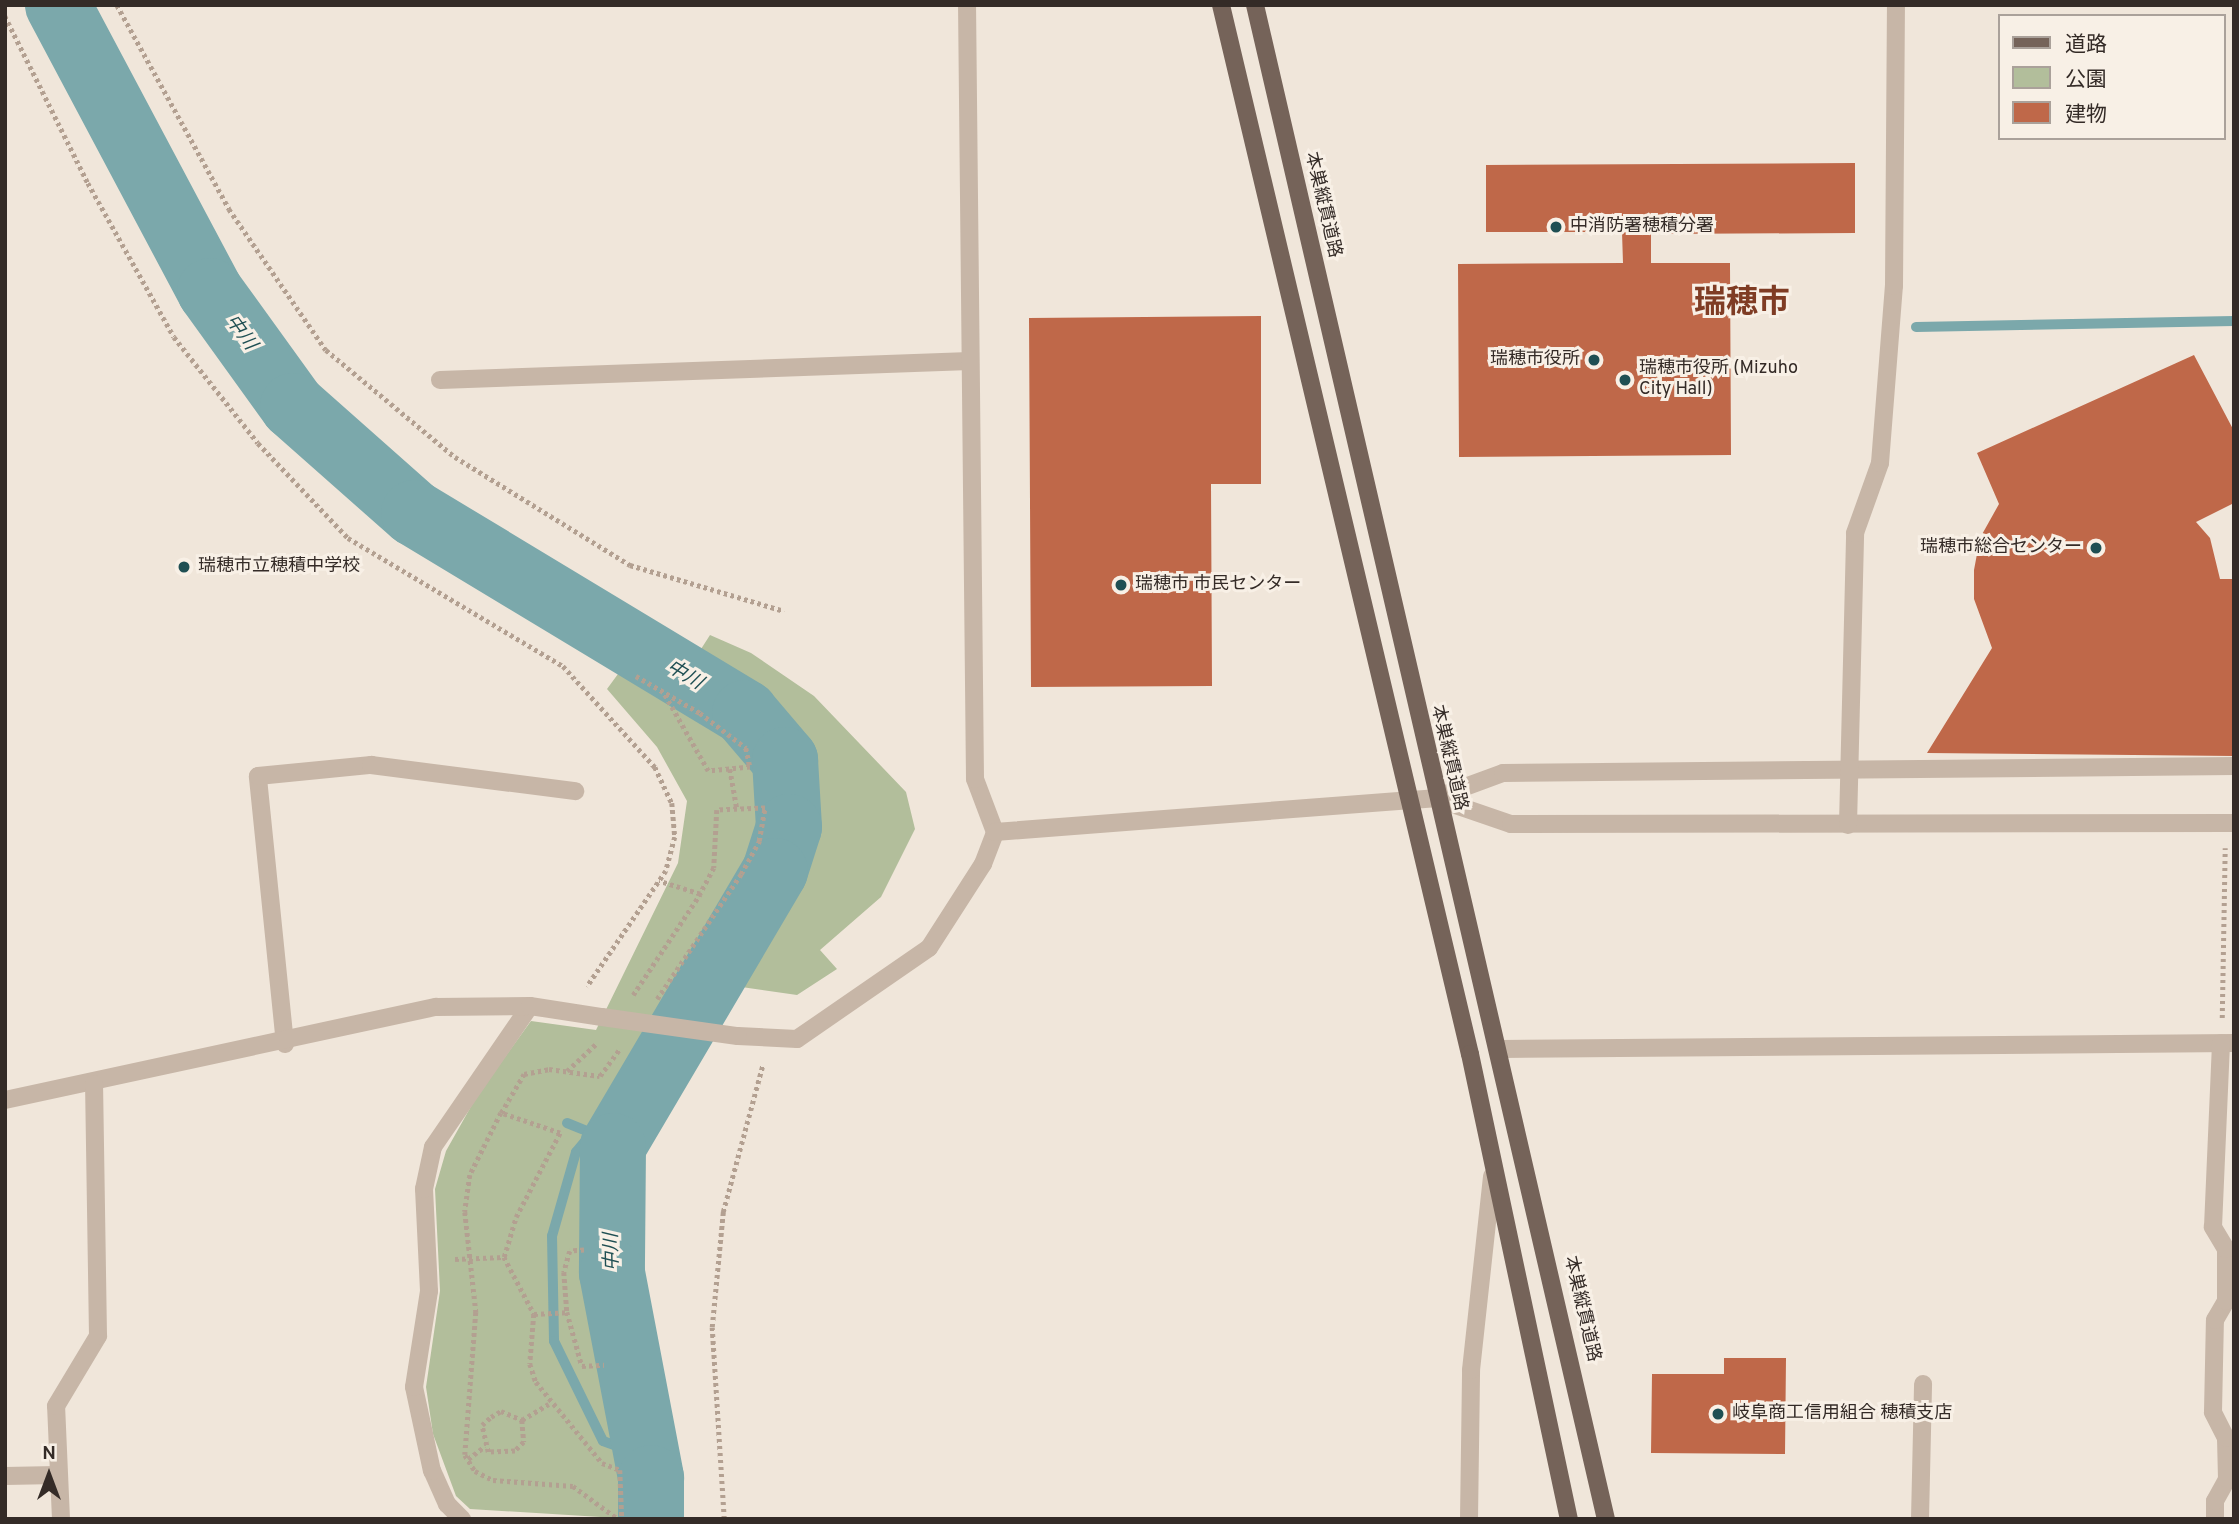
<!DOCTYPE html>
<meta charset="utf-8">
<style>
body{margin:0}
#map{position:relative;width:2239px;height:1524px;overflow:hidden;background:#f0e6da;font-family:Overpass,"Noto Sans JP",sans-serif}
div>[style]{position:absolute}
.green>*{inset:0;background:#b2be9b}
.stream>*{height:10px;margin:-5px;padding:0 5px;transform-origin:5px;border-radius:5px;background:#7ba8ab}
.river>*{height:66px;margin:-33px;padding:0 33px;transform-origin:33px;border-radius:33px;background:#7ba8ab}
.building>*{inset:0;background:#bf6849}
.path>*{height:4.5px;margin-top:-2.25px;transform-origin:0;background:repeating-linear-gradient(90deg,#b3a091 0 3.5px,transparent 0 7px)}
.service>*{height:18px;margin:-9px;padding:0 9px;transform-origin:9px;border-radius:9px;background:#c7b6a7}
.minor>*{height:18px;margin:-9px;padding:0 9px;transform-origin:9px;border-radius:9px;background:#c7b6a7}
.tertiary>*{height:18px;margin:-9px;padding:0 9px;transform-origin:9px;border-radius:9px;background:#c7b6a7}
.primary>*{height:18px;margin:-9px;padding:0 9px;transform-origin:9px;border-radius:9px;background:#756359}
.minor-bridge>*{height:18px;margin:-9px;padding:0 9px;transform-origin:9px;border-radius:9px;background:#c7b6a7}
.dots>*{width:19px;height:19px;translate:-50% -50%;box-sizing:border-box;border:4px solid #f8f0e6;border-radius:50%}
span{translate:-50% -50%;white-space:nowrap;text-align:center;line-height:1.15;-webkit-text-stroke:6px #f8f0e6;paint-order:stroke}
.street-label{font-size:18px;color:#342b27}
.poi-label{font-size:18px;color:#342b27}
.left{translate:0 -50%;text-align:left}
.right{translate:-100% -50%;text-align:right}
.water-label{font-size:19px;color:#1f4f53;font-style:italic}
.town-label{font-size:32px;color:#7f3c24;font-weight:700}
.frame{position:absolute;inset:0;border:7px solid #342b27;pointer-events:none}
.legend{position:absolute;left:1998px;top:14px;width:228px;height:126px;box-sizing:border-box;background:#f8f0e6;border:2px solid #aaa19a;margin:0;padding:9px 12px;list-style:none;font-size:21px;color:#342b27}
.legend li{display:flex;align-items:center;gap:14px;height:35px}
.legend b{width:35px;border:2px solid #aaa19a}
.north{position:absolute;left:14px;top:1440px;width:70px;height:70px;-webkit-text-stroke:5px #f8f0e6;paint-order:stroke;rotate:0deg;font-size:19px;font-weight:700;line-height:28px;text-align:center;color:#342b27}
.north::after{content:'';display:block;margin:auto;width:24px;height:32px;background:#342b27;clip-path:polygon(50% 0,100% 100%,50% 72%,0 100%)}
</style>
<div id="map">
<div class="green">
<div style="clip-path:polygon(648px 633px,694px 660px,710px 635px,751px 653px,814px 696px,906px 792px,915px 829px,881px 897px,820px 950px,837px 969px,797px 995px,686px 979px,602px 1124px,590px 1173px,590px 1280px,625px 1440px,633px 1519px,470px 1509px,456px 1496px,433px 1434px,426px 1387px,440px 1291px,435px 1189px,446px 1151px,478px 1094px,531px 1021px,596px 1030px,678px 863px,687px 801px,657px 747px,607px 689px)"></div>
</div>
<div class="stream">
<div style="left:1916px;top:327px;width:318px;rotate:-1.1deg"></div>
<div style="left:567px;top:1123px;width:27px;rotate:22deg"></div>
<div style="left:592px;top:1133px;width:25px;rotate:130deg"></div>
<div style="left:576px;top:1152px;width:87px;rotate:105.9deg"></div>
<div style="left:552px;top:1236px;width:105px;rotate:88.9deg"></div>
<div style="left:554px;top:1341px;width:111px;rotate:63.9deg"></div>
<div style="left:603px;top:1441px;width:47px;rotate:20deg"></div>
</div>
<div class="river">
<div style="left:58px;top:5px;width:324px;rotate:62deg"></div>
<div style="left:210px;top:291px;width:142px;rotate:54.2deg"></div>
<div style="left:293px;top:406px;width:162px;rotate:41.5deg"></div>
<div style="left:414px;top:513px;width:387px;rotate:31.1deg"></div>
<div style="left:745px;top:713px;width:62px;rotate:49.6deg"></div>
<div style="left:785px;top:760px;width:67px;rotate:86.6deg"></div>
<div style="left:789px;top:827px;width:46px;rotate:107.7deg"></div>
<div style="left:775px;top:871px;width:319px;rotate:120.5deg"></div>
<div style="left:613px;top:1146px;width:127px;rotate:90.5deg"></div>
<div style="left:612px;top:1273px;width:209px;rotate:79.2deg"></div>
<div style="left:651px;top:1478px;width:41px;rotate:90deg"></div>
</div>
<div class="building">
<div style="clip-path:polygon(1855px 163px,1855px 233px,1651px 234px,1651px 263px,1730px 263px,1731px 455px,1459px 457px,1458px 264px,1623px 263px,1622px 232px,1486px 232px,1486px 165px)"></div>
<div style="clip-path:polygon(1261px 316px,1261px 484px,1211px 484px,1212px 686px,1031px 687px,1029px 318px)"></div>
<div style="clip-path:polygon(2194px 355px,2234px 431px,2234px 503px,2196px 522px,2210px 538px,2220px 579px,2234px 579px,2234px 756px,1927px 753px,1992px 648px,1974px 599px,1974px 570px,1980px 538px,1999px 504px,1977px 453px)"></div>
<div style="clip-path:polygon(1724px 1358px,1786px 1358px,1785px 1454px,1651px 1453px,1652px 1374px,1724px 1374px)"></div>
</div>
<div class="path">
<div style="left:117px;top:5px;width:233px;rotate:61.2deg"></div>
<div style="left:229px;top:209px;width:171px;rotate:55.5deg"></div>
<div style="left:326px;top:350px;width:168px;rotate:39.7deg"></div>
<div style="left:455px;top:457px;width:206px;rotate:31.7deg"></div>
<div style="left:630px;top:565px;width:161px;rotate:16.6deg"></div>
<div style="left:5px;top:16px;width:186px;rotate:63.6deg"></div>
<div style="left:88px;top:183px;width:176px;rotate:60.8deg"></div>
<div style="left:174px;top:337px;width:135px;rotate:51.6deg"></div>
<div style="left:258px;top:443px;width:131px;rotate:46.5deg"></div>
<div style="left:348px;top:538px;width:250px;rotate:30.8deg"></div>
<div style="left:563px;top:666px;width:137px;rotate:47.7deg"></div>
<div style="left:655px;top:767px;width:40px;rotate:65deg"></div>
<div style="left:672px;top:803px;width:34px;rotate:85deg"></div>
<div style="left:675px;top:837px;width:35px;rotate:105deg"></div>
<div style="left:666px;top:871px;width:140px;rotate:124.3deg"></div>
<div style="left:636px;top:676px;width:74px;rotate:30deg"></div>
<div style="left:700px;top:713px;width:58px;rotate:37.3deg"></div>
<div style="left:746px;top:748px;width:19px;rotate:78deg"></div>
<div style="left:750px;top:767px;width:42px;rotate:174.6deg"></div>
<div style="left:708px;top:771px;width:91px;rotate:-119.7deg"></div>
<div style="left:730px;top:769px;width:39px;rotate:80deg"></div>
<div style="left:633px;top:995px;width:121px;rotate:-56.4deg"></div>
<div style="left:657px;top:999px;width:151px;rotate:-56.1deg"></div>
<div style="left:741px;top:874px;width:38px;rotate:-61deg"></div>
<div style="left:759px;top:841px;width:34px;rotate:-80deg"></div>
<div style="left:765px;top:808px;width:48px;rotate:177.6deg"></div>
<div style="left:717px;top:810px;width:58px;rotate:93deg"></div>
<div style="left:714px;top:868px;width:30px;rotate:118deg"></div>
<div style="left:700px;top:894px;width:43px;rotate:-162.4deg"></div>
<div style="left:2222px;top:1018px;width:170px;rotate:-89deg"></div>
<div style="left:567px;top:1071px;width:40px;rotate:-43deg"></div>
<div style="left:501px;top:1113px;width:69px;rotate:116.6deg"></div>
<div style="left:470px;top:1175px;width:37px;rotate:98deg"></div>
<div style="left:465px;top:1212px;width:101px;rotate:83.7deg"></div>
<div style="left:476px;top:1312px;width:143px;rotate:94.4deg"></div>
<div style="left:465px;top:1455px;width:19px;rotate:58deg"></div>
<div style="left:475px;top:1471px;width:20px;rotate:27deg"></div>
<div style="left:493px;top:1480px;width:80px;rotate:4.3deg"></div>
<div style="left:573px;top:1486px;width:56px;rotate:36.3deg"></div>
<div style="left:584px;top:1250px;width:14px;rotate:176deg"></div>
<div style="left:570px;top:1251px;width:22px;rotate:106deg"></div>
<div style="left:564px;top:1272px;width:40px;rotate:85.7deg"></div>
<div style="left:567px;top:1312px;width:56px;rotate:74.5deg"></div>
<div style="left:582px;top:1366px;width:22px;rotate:-3deg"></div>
<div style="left:504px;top:1257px;width:64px;rotate:62.2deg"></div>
<div style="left:534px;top:1314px;width:50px;rotate:94.6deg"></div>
<div style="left:530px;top:1364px;width:19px;rotate:72deg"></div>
<div style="left:536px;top:1382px;width:104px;rotate:50.8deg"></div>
<div style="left:602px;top:1463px;width:19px;rotate:21deg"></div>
<div style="left:620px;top:1470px;width:49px;rotate:87.7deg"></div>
<div style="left:455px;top:1259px;width:49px;rotate:-2.3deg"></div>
<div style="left:504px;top:1257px;width:42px;rotate:-73.3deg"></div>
<div style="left:516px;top:1217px;width:95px;rotate:-62.4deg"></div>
<div style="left:560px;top:1133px;width:62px;rotate:-161.3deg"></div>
<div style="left:501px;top:1113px;width:45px;rotate:-59.5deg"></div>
<div style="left:524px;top:1074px;width:25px;rotate:-11deg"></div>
<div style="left:549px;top:1069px;width:51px;rotate:7.8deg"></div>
<div style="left:600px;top:1076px;width:34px;rotate:-54deg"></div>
<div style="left:534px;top:1314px;width:33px;rotate:-3deg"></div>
<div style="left:522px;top:1420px;width:22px;rotate:85deg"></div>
<div style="left:524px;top:1442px;width:13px;rotate:135deg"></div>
<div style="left:515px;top:1451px;width:27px;rotate:178deg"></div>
<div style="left:488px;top:1452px;width:28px;rotate:-103deg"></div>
<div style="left:482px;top:1425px;width:12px;rotate:-42deg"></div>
<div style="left:491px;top:1417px;width:12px;rotate:-31deg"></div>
<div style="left:501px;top:1411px;width:23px;rotate:23deg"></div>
<div style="left:522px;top:1420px;width:31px;rotate:-31deg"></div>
<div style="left:468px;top:1459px;width:21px;rotate:-37deg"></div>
<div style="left:724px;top:1519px;width:192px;rotate:-93.6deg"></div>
<div style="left:712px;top:1327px;width:116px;rotate:-84.5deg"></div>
<div style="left:723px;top:1212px;width:153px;rotate:-74.9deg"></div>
</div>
<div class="service">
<div style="left:462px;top:1519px;width:21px;rotate:-135deg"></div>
<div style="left:447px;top:1504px;width:36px;rotate:-114deg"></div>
<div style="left:432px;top:1471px;width:86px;rotate:-102.1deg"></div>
<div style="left:414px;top:1387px;width:97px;rotate:-81.1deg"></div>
<div style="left:429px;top:1291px;width:102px;rotate:-92.8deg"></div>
<div style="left:424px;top:1189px;width:43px;rotate:-77.9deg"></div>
<div style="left:433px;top:1147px;width:171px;rotate:-55.5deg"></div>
</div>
<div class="minor">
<div style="left:440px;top:380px;width:530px;rotate:-2.05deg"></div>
<div style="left:1435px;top:798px;width:72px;rotate:-20.2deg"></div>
<div style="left:1503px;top:773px;width:731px;rotate:-0.55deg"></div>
<div style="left:1435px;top:798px;width:80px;rotate:18.9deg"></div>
<div style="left:1511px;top:824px;width:723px;rotate:-0.08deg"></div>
<div style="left:738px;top:1036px;width:59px;rotate:2.9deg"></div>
<div style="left:797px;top:1039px;width:160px;rotate:-34.6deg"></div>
<div style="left:929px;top:948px;width:100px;rotate:-57.3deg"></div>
<div style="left:983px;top:864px;width:34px;rotate:-69deg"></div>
<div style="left:995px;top:832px;width:57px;rotate:-110.7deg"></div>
<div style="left:975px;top:779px;width:774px;rotate:-90.59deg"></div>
<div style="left:285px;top:1044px;width:269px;rotate:-95.8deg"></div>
<div style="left:258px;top:776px;width:114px;rotate:-5.6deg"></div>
<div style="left:371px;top:765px;width:206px;rotate:7.3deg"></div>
<div style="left:1501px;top:1049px;width:733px;rotate:-0.47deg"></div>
<div style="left:5px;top:1100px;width:441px;rotate:-12.2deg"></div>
<div style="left:436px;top:1007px;width:94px;rotate:-0.6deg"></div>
<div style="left:530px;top:1006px;width:73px;rotate:8.7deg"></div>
<div style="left:5px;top:1476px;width:52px;rotate:-1.1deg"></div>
<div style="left:61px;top:1519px;width:113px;rotate:-92.5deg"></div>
<div style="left:56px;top:1406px;width:82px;rotate:-59deg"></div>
<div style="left:98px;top:1336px;width:252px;rotate:-90.9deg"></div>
<div style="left:1469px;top:1519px;width:149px;rotate:-89.2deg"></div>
<div style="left:1471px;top:1370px;width:195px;rotate:-83.8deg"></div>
<div style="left:1920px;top:1519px;width:135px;rotate:-88.7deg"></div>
<div style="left:2215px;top:1519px;width:18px;rotate:-90deg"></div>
<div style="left:2215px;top:1501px;width:25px;rotate:-61deg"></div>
<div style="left:2227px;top:1479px;width:41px;rotate:-91.4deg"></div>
<div style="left:2226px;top:1438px;width:29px;rotate:-117deg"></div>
<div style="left:2213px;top:1412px;width:92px;rotate:-88.8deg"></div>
<div style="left:2215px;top:1320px;width:22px;rotate:-60deg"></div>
<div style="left:2226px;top:1301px;width:52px;rotate:-90deg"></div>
<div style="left:2226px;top:1249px;width:26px;rotate:-121deg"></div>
<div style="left:2213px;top:1227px;width:184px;rotate:-87.5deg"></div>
</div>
<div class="tertiary">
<div style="left:1848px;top:825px;width:292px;rotate:-88.6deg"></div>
<div style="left:1855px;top:533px;width:74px;rotate:-70.3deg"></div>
<div style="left:1880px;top:463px;width:178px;rotate:-85.5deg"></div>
<div style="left:1894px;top:286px;width:281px;rotate:-89.6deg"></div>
<div style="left:995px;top:832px;width:441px;rotate:-4.4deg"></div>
</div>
<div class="primary">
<div style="left:1221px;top:5px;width:1078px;rotate:76.65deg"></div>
<div style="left:1470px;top:1054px;width:475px;rotate:78deg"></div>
<div style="left:1255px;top:5px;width:1554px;rotate:76.95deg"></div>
</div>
<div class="minor-bridge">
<div style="left:602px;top:1017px;width:137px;rotate:8deg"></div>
</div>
<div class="dots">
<div style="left:1556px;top:227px;background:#1f4f53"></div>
<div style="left:1594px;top:360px;background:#1f4f53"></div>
<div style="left:1625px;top:380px;background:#1f4f53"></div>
<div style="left:2096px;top:548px;background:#1f4f53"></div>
<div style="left:184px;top:567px;background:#1f4f53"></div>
<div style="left:1121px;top:585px;background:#1f4f53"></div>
<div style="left:1718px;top:1414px;background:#1f4f53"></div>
</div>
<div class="street-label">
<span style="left:1322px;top:205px;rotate:77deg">本巣縦貫道路</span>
<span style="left:1448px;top:758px;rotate:77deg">本巣縦貫道路</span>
<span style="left:1581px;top:1309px;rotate:77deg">本巣縦貫道路</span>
</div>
<div class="poi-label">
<span class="left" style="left:1570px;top:227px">中消防署穂積分署</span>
<span class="right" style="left:1580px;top:360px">瑞穂市役所</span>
<span class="left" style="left:1639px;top:380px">瑞穂市役所 (Mizuho<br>City Hall)</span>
<span class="right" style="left:2082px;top:548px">瑞穂市総合センター</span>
<span class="left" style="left:198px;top:567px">瑞穂市立穂積中学校</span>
<span class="left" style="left:1135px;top:585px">瑞穂市 市民センター</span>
<span class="left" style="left:1732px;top:1414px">岐阜商工信用組合 穂積支店</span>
</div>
<div class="water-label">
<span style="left:240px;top:333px;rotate:54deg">中川</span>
<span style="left:684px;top:676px;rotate:31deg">中川</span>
<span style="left:613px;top:1252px;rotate:-91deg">中川</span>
</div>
<div class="town-label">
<span style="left:1742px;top:304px">瑞穂市</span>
</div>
<div class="frame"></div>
<ul class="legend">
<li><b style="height:9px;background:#756359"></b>道路</li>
<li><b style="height:19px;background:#b2be9b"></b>公園</li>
<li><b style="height:19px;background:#bf6849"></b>建物</li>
</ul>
<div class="north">N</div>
</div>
